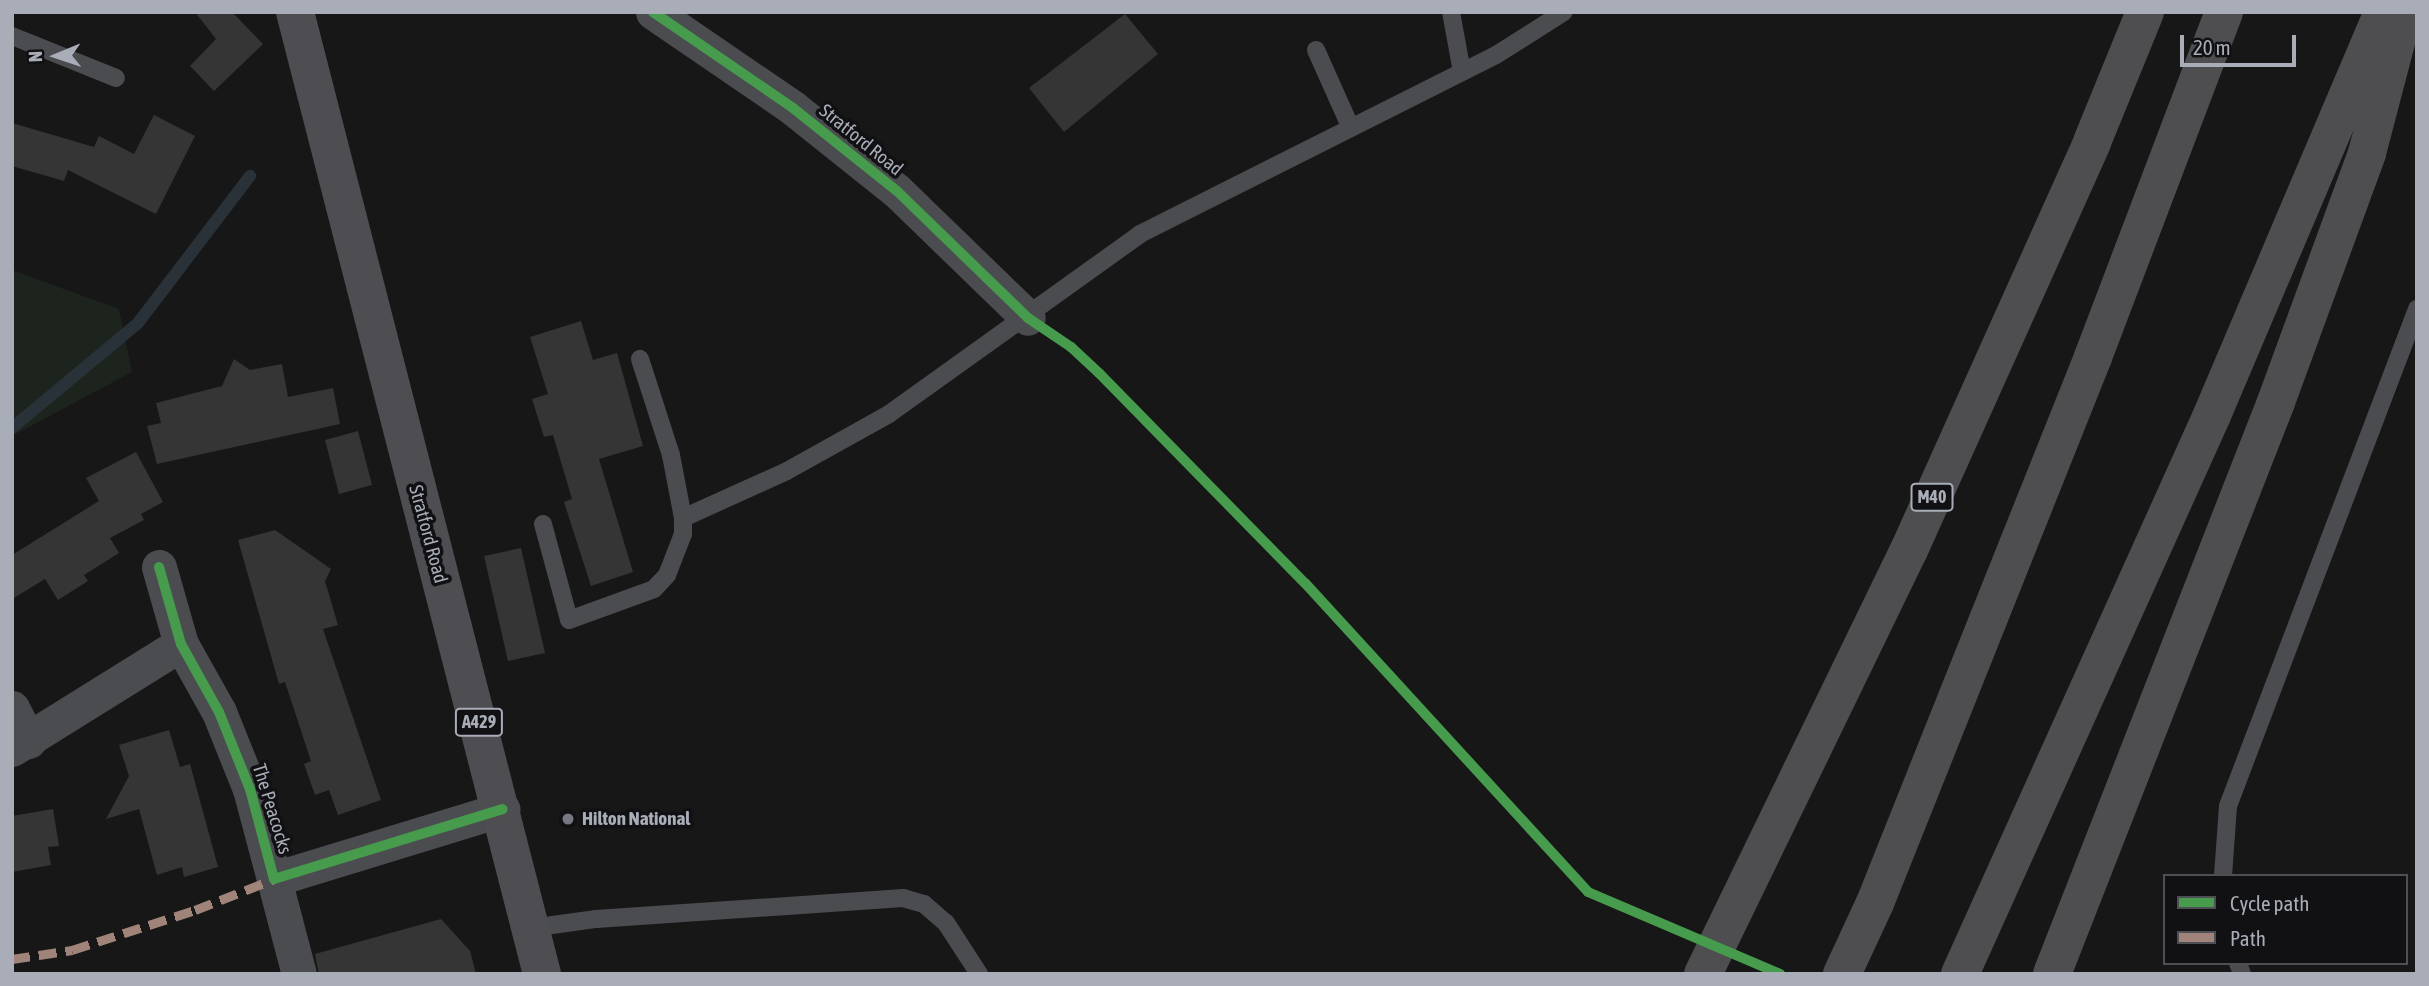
<!DOCTYPE html>
<style>
body{margin:0}
#map{position:relative;width:2429px;height:986px;overflow:hidden;background:#171717;font-family:"Asap Condensed",sans-serif}
div>[style]{position:absolute}
.green>*{inset:0;background:#1d241e}
.stream>*{height:12px;margin:-6px;padding:0 6px;transform-origin:6px;border-radius:6px;background:#2a3239}
.building>*{inset:0;background:#353536}
.service>*{height:18px;margin:-9px;padding:0 9px;transform-origin:9px;border-radius:9px;background:#4b4c50}
.minor>*{height:35px;margin:-17.5px;padding:0 17.5px;transform-origin:17.5px;border-radius:17.5px;background:#4b4c50}
.trunk>*{height:38px;margin:-19px;padding:0 19px;transform-origin:19px;border-radius:19px;background:#4e4e52}
.motorway>*{height:38px;margin:-19px;padding:0 19px;transform-origin:19px;border-radius:19px;background:#4e4e51}
.quiet>*{height:9px;margin-top:-4.5px;transform-origin:0;background:repeating-linear-gradient(90deg,#a18479 0 18px,transparent 0 27px)}
.cycleway>*{height:10px;margin:-5px;padding:0 5px;transform-origin:5px;border-radius:5px;background:#469c4c}
.dots>*{width:19px;height:19px;translate:-50% -50%;box-sizing:border-box;border:4px solid #111113;border-radius:50%}
span{translate:-50% -50%;white-space:nowrap;text-align:center;line-height:1.15;-webkit-text-stroke:7px #111113;paint-order:stroke}
.shield-label span{padding:2px 5px;background:#111113;border:2px solid;border-radius:5px;-webkit-text-stroke-width:0}
.shield-label{font-size:18px;color:#a8adb8;font-weight:700}
.street-label{font-size:19px;color:#a8adb8}
.poi-label{font-size:19px;color:#a8adb8;font-weight:700}
.left{translate:0 -50%;text-align:left}
.frame{position:absolute;inset:0;border:14px solid #a8adb8;pointer-events:none}
.legend{position:absolute;left:2163px;top:874px;width:245px;height:91px;box-sizing:border-box;background:#111113;border:2px solid #4d4f55;margin:0;padding:9px 12px;list-style:none;font-size:21px;color:#a8adb8}
.legend li{display:flex;align-items:center;gap:14px;height:35px}
.legend b{width:35px;border:2px solid #4d4f55}
.north{position:absolute;left:21px;top:21px;width:70px;height:70px;-webkit-text-stroke:5px #111113;paint-order:stroke;rotate:268deg;font-size:19px;font-weight:700;line-height:28px;text-align:center;color:#a8adb8}
.north::after{content:'';display:block;margin:auto;width:24px;height:32px;background:#a8adb8;clip-path:polygon(50% 0,100% 100%,50% 72%,0 100%)}
.scale{position:absolute;left:2180px;top:35px;width:116px;height:32px;box-sizing:border-box;border:4px solid #a8adb8;border-top:0;padding-left:9px;font-size:21px;line-height:24px;white-space:nowrap;color:#a8adb8;-webkit-text-stroke:5px #111113;paint-order:stroke}
</style>
<div id="map">
<div class="green">
<div style="clip-path:polygon(12px 270px,119px 309px,132px 372px,12px 436px)"></div>
</div>
<div class="stream">
<div style="left:12px;top:428px;width:164px;rotate:-39.8deg"></div>
<div style="left:138px;top:323px;width:185px;rotate:-52.7deg"></div>
</div>
<div class="building">
<div style="clip-path:polygon(195px 12px,232px 12px,263px 44px,214px 91px,190px 66px,216px 39px)"></div>
<div style="clip-path:polygon(1125px 14px,1158px 54px,1064px 132px,1029px 88px)"></div>
<div style="clip-path:polygon(154px 115px,195px 136px,156px 214px,68px 170px,64px 181px,12px 166px,12px 123px,94px 147px,99px 136px,134px 154px)"></div>
<div style="clip-path:polygon(581px 321px,593px 360px,617px 353px,643px 446px,599px 459px,633px 572px,591px 586px,564px 502px,572px 499px,553px 435px,544px 437px,532px 399px,548px 394px,530px 337px)"></div>
<div style="clip-path:polygon(234px 359px,250px 370px,282px 364px,288px 397px,333px 388px,340px 424px,157px 464px,147px 426px,161px 423px,156px 403px,222px 386px)"></div>
<div style="clip-path:polygon(358px 431px,372px 485px,339px 494px,325px 440px)"></div>
<div style="clip-path:polygon(136px 452px,163px 502px,141px 514px,144px 520px,110px 538px,119px 553px,84px 575px,88px 581px,58px 600px,45px 579px,12px 599px,12px 555px,99px 501px,86px 478px)"></div>
<div style="clip-path:polygon(275px 530px,331px 569px,325px 581px,338px 625px,323px 629px,381px 800px,338px 815px,329px 790px,315px 795px,304px 764px,311px 761px,285px 682px,279px 684px,238px 540px)"></div>
<div style="clip-path:polygon(521px 548px,545px 653px,508px 661px,484px 556px)"></div>
<div style="clip-path:polygon(169px 730px,180px 767px,190px 764px,218px 867px,184px 877px,182px 867px,157px 875px,139px 809px,106px 819px,129px 776px,119px 745px)"></div>
<div style="clip-path:polygon(53px 809px,59px 846px,48px 847px,51px 865px,12px 872px,12px 816px)"></div>
<div style="clip-path:polygon(441px 919px,470px 951px,476px 974px,319px 974px,315px 954px)"></div>
</div>
<div class="service">
<div style="left:1451px;top:12px;width:61px;rotate:79.6deg"></div>
<div style="left:12px;top:36px;width:112px;rotate:22deg"></div>
<div style="left:1316px;top:50px;width:83px;rotate:65.9deg"></div>
<div style="left:683px;top:518px;width:112px;rotate:-24.3deg"></div>
<div style="left:785px;top:472px;width:119px;rotate:-29.1deg"></div>
<div style="left:889px;top:414px;width:309px;rotate:-35.6deg"></div>
<div style="left:1140px;top:234px;width:398px;rotate:-26.7deg"></div>
<div style="left:1496px;top:55px;width:80px;rotate:-32.3deg"></div>
<div style="left:543px;top:524px;width:99px;rotate:74.8deg"></div>
<div style="left:569px;top:620px;width:90px;rotate:-20deg"></div>
<div style="left:654px;top:589px;width:19px;rotate:-47deg"></div>
<div style="left:667px;top:575px;width:44px;rotate:-68.7deg"></div>
<div style="left:683px;top:534px;width:16px;rotate:-90deg"></div>
<div style="left:683px;top:518px;width:64px;rotate:-100.8deg"></div>
<div style="left:671px;top:455px;width:101px;rotate:-107.9deg"></div>
<div style="left:2223px;top:876px;width:70px;rotate:-85.9deg"></div>
<div style="left:2228px;top:806px;width:532px;rotate:-69.18deg"></div>
<div style="left:531px;top:928px;width:66px;rotate:-7.9deg"></div>
<div style="left:596px;top:919px;width:308px;rotate:-3.9deg"></div>
<div style="left:903px;top:898px;width:22px;rotate:16deg"></div>
<div style="left:924px;top:904px;width:29px;rotate:41deg"></div>
<div style="left:946px;top:923px;width:61px;rotate:57.1deg"></div>
<div style="left:2238px;top:963px;width:12px;rotate:70deg"></div>
</div>
<div class="minor">
<div style="left:653px;top:12px;width:170px;rotate:34.4deg"></div>
<div style="left:793px;top:108px;width:133px;rotate:38.6deg"></div>
<div style="left:897px;top:191px;width:182px;rotate:44.1deg"></div>
<div style="left:159px;top:567px;width:80px;rotate:74.1deg"></div>
<div style="left:181px;top:644px;width:78px;rotate:60.8deg"></div>
<div style="left:219px;top:712px;width:83px;rotate:68.1deg"></div>
<div style="left:250px;top:789px;width:93px;rotate:75.1deg"></div>
<div style="left:274px;top:879px;width:239px;rotate:-17deg"></div>
<div style="left:12px;top:708px;width:37px;rotate:63deg"></div>
<div style="left:12px;top:749px;width:199px;rotate:-31.9deg"></div>
<div style="left:274px;top:879px;width:98px;rotate:75.3deg"></div>
</div>
<div class="trunk">
<div style="left:295px;top:12px;width:993px;rotate:75.6deg"></div>
</div>
<div class="motorway">
<div style="left:1703px;top:974px;width:471px;rotate:-64.1deg"></div>
<div style="left:1909px;top:550px;width:447px;rotate:-65.8deg"></div>
<div style="left:2092px;top:142px;width:140px;rotate:-67.8deg"></div>
<div style="left:1842px;top:974px;width:78px;rotate:-65.1deg"></div>
<div style="left:1875px;top:903px;width:588px;rotate:-68.23deg"></div>
<div style="left:2093px;top:357px;width:369px;rotate:-69.2deg"></div>
<div style="left:1960px;top:974px;width:613px;rotate:-65.73deg"></div>
<div style="left:2212px;top:415px;width:438px;rotate:-67deg"></div>
<div style="left:2052px;top:974px;width:614px;rotate:-68.61deg"></div>
<div style="left:2276px;top:402px;width:265px;rotate:-69.9deg"></div>
<div style="left:2367px;top:153px;width:146px;rotate:-75.3deg"></div>
</div>
<div class="quiet">
<div style="left:12px;top:959px;width:61px;rotate:-8.5deg"></div>
<div style="left:72px;top:950px;width:129px;rotate:-18deg"></div>
<div style="left:195px;top:910px;width:85px;rotate:-21.4deg"></div>
</div>
<div class="cycleway">
<div style="left:653px;top:12px;width:170px;rotate:34.4deg"></div>
<div style="left:793px;top:108px;width:133px;rotate:38.6deg"></div>
<div style="left:897px;top:191px;width:182px;rotate:44.1deg"></div>
<div style="left:1028px;top:318px;width:52px;rotate:34deg"></div>
<div style="left:1071px;top:347px;width:38px;rotate:43deg"></div>
<div style="left:1099px;top:373px;width:294px;rotate:45.6deg"></div>
<div style="left:1305px;top:583px;width:419px;rotate:47.5deg"></div>
<div style="left:1588px;top:892px;width:209px;rotate:23.1deg"></div>
<div style="left:159px;top:567px;width:80px;rotate:74.1deg"></div>
<div style="left:181px;top:644px;width:78px;rotate:60.8deg"></div>
<div style="left:219px;top:712px;width:83px;rotate:68.1deg"></div>
<div style="left:250px;top:789px;width:93px;rotate:75.1deg"></div>
<div style="left:274px;top:879px;width:239px;rotate:-17deg"></div>
</div>
<div class="dots">
<div style="left:568px;top:819px;background:#757880"></div>
</div>
<div class="shield-label">
<span style="left:1932px;top:497px">M40</span>
<span style="left:479px;top:722px">A429</span>
</div>
<div class="street-label">
<span style="left:861px;top:140px;rotate:39deg">Stratford Road</span>
<span style="left:428px;top:534px;rotate:75deg">Stratford Road</span>
<span style="left:272px;top:809px;rotate:73deg">The Peacocks</span>
</div>
<div class="poi-label">
<span class="left" style="left:582px;top:819px">Hilton National</span>
</div>
<div class="frame"></div>
<ul class="legend">
<li><b style="height:9px;background:#469c4c"></b>Cycle path</li>
<li><b style="height:9px;background:#a18479"></b>Path</li>
</ul>
<div class="north">N</div>
<div class="scale">20 m</div>
</div>
